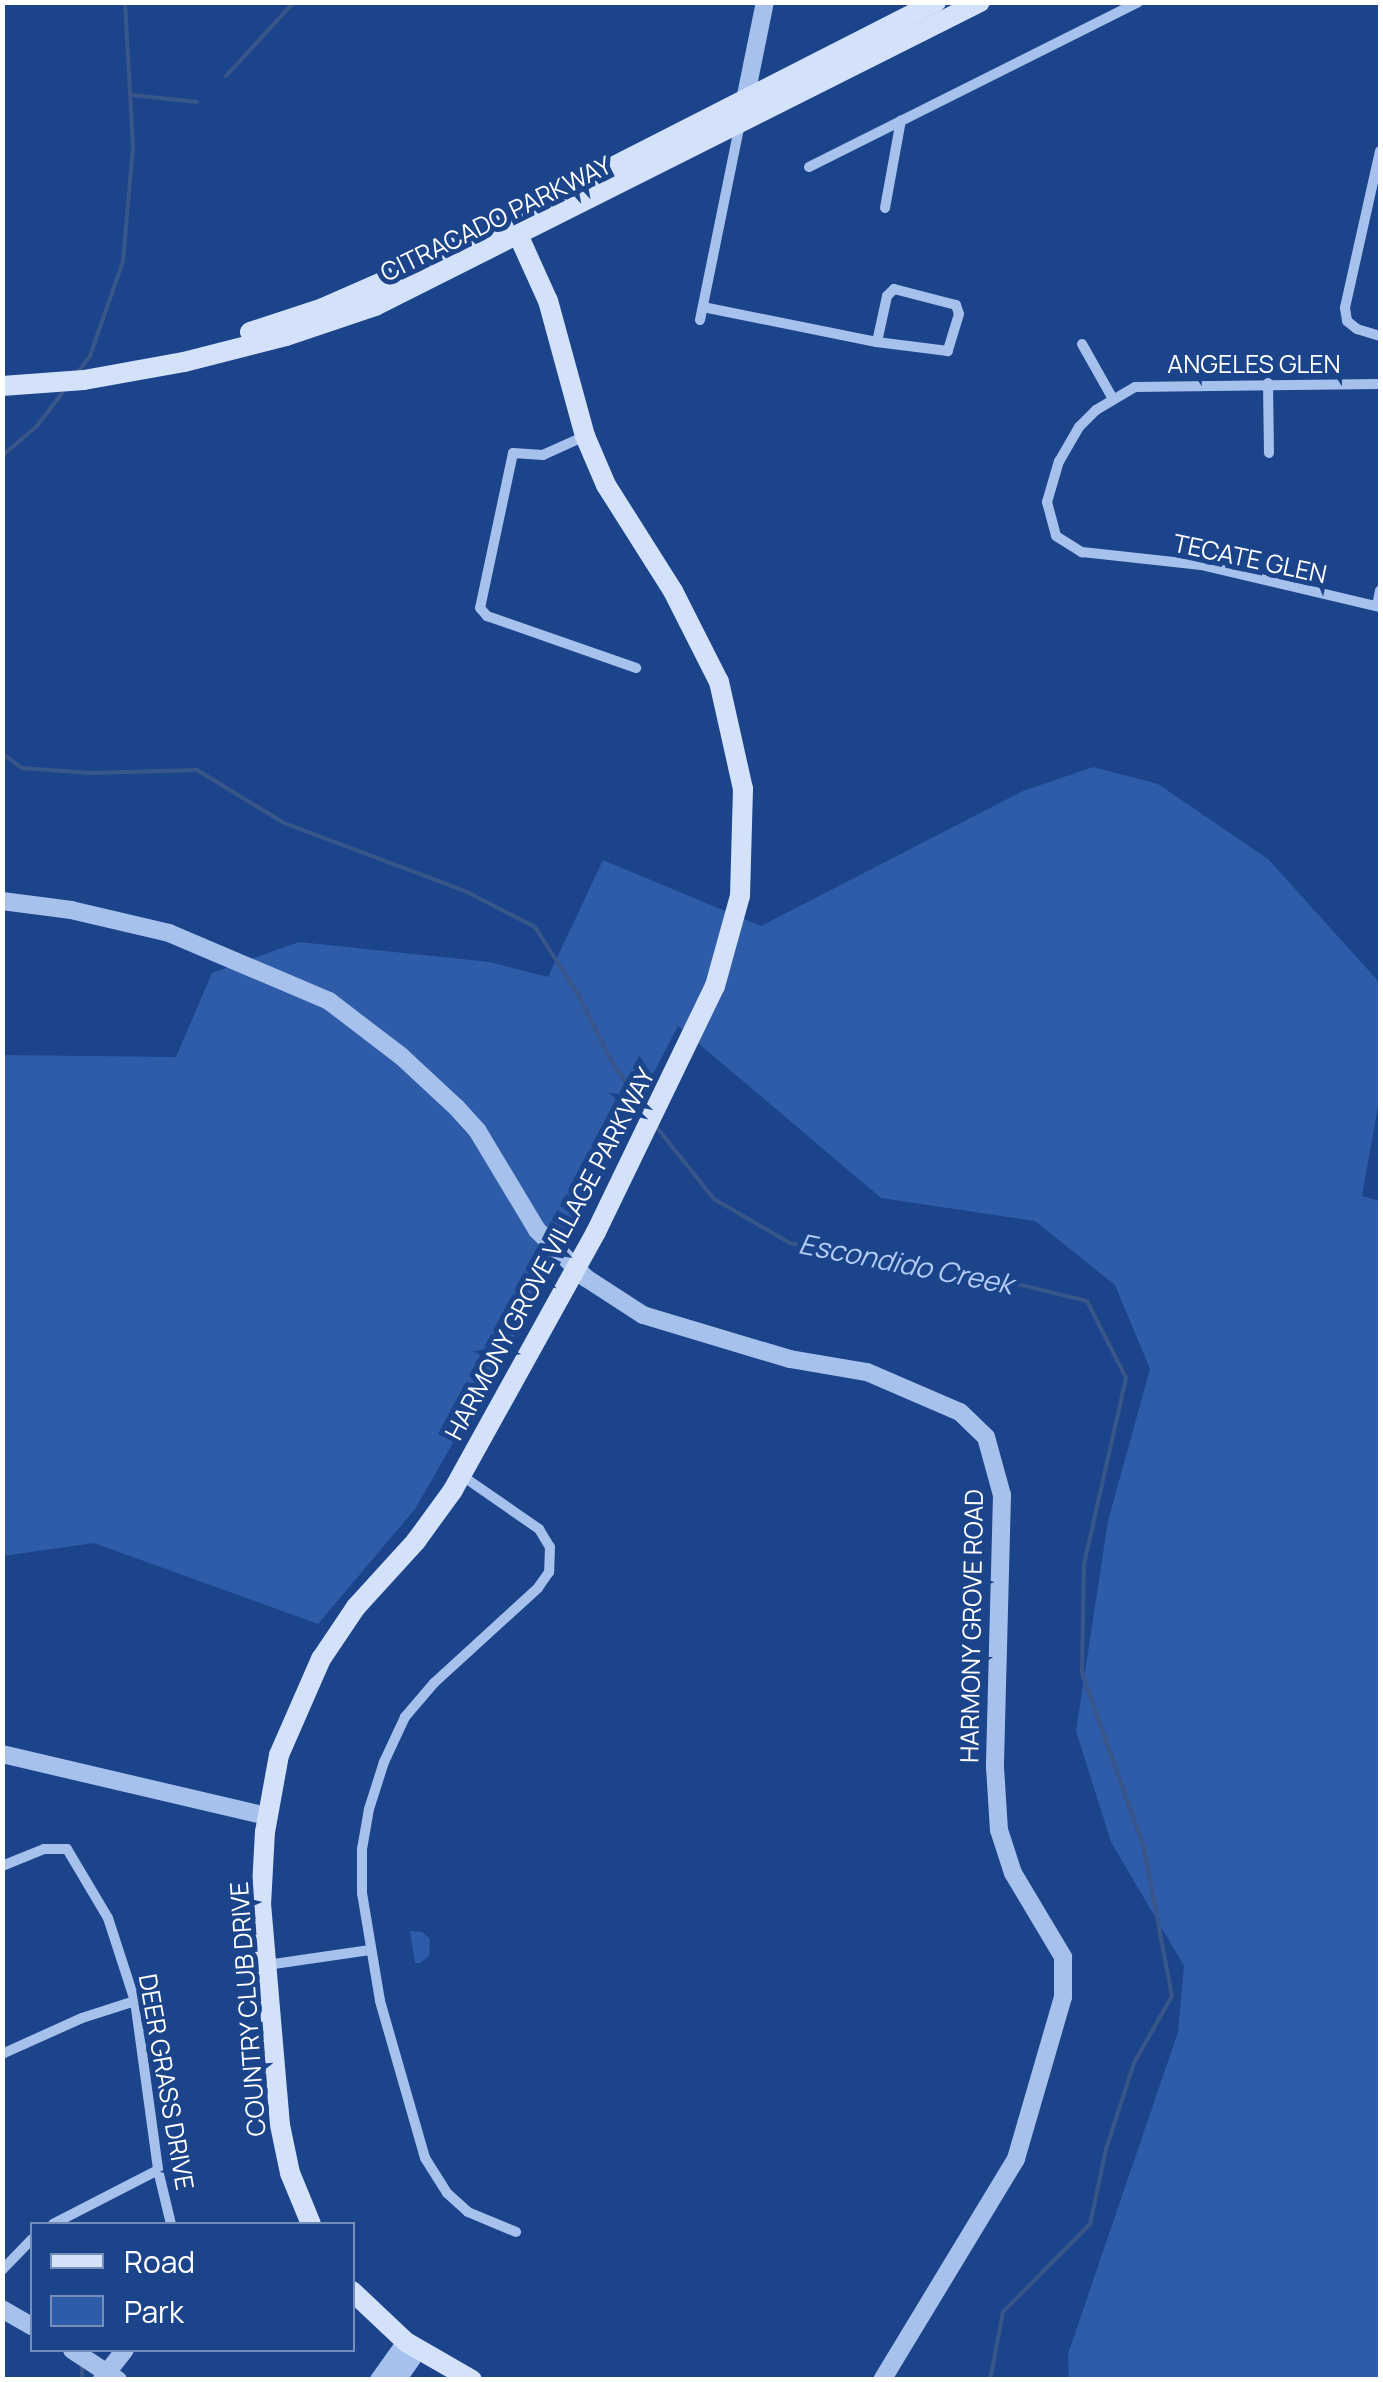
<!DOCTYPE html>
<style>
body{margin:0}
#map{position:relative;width:1383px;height:2382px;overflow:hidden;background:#1b448b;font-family:Manrope,sans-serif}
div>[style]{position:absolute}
.green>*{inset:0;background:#2e5ca9}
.stream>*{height:4px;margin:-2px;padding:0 2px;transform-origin:2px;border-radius:2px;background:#39568b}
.minor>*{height:10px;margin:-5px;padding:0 5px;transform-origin:5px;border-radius:5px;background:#a7c1ed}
.tertiary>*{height:18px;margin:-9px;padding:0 9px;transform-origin:9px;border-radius:9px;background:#a7c1ed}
.secondary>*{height:20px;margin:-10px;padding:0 10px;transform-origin:10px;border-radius:10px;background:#d3e1f9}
span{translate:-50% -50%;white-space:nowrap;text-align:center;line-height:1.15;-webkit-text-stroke:10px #1b448b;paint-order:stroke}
.street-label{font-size:25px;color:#fff}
.water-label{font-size:28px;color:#b3ccf4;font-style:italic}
.frame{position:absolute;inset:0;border:5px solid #fff;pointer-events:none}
.legend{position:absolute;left:30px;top:2222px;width:325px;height:130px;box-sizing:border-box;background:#1b448b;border:2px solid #768fb9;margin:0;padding:12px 18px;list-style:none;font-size:30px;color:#fff}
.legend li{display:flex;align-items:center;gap:20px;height:50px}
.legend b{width:50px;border:2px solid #768fb9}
</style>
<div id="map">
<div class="green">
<div style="clip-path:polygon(1093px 767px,1158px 784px,1268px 859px,1380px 983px,1380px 1095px,1362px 1196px,1380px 1201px,1380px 2379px,1069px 2379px,1068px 2354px,1178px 2032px,1184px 1966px,1111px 1842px,1076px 1731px,1108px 1521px,1150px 1369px,1115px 1285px,1035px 1221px,881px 1198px,678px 1026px,542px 1288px,415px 1509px,318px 1624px,94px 1543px,3px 1556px,2px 1055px,176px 1057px,212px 973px,299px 942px,490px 962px,548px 977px,603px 860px,761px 926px,1023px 791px)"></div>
<div style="clip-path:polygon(410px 1931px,422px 1932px,430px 1939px,429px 1956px,420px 1963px,415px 1963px)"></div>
</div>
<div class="stream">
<div style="left:226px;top:76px;width:100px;rotate:-47.4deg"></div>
<div style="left:132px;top:95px;width:65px;rotate:6.1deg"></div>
<div style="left:78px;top:372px;width:20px;rotate:-53deg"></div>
<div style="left:90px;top:356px;width:101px;rotate:-70.8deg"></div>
<div style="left:123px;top:261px;width:115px;rotate:-85deg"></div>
<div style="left:133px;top:146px;width:144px;rotate:-93.2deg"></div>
<div style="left:2px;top:456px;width:46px;rotate:-40.6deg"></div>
<div style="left:37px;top:426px;width:48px;rotate:-52.7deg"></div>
<div style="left:2px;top:753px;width:25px;rotate:37deg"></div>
<div style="left:22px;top:768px;width:69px;rotate:4.1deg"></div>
<div style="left:91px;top:773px;width:106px;rotate:-1.6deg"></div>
<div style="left:197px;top:770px;width:102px;rotate:31.3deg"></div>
<div style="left:284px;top:823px;width:193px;rotate:20.6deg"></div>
<div style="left:465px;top:891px;width:79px;rotate:27.2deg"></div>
<div style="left:535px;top:927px;width:78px;rotate:57.5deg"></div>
<div style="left:577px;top:993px;width:74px;rotate:63.4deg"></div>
<div style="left:610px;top:1059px;width:64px;rotate:55.8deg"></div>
<div style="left:654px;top:1124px;width:96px;rotate:51.3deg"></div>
<div style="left:714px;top:1199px;width:88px;rotate:30.1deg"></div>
<div style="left:790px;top:1243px;width:77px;rotate:12.8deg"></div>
<div style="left:865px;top:1260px;width:78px;rotate:4.4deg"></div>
<div style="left:943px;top:1266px;width:148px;rotate:13.7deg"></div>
<div style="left:1087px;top:1301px;width:86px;rotate:63.1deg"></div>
<div style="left:1126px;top:1378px;width:191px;rotate:102.7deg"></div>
<div style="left:1084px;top:1564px;width:109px;rotate:91.1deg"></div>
<div style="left:1082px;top:1673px;width:186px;rotate:70.5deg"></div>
<div style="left:1144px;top:1848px;width:151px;rotate:79.3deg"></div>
<div style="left:1172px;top:1996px;width:77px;rotate:119.6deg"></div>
<div style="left:1134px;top:2063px;width:90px;rotate:108deg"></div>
<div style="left:1106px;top:2149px;width:77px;rotate:102deg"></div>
<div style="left:1090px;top:2224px;width:124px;rotate:134.7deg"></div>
<div style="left:1003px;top:2312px;width:69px;rotate:100.8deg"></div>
<div style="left:82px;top:2366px;width:14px;rotate:90deg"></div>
</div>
<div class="minor">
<div style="left:1380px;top:151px;width:161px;rotate:102.6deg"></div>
<div style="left:1345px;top:308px;width:13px;rotate:81deg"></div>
<div style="left:1347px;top:321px;width:13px;rotate:39deg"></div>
<div style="left:1357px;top:329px;width:24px;rotate:17deg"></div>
<div style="left:809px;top:167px;width:368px;rotate:-26.6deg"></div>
<div style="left:885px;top:208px;width:89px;rotate:-79.7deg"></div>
<div style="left:894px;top:289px;width:64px;rotate:14.5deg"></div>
<div style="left:956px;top:305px;width:9px;rotate:72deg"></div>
<div style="left:959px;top:314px;width:39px;rotate:107deg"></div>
<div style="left:948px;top:351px;width:72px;rotate:-172.8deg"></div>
<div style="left:877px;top:342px;width:47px;rotate:-77.7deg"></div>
<div style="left:887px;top:296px;width:10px;rotate:-45deg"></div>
<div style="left:703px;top:307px;width:177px;rotate:11.4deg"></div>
<div style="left:700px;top:320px;width:200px;rotate:-78.5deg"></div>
<div style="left:1082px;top:344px;width:63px;rotate:60.6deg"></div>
<div style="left:1268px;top:383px;width:70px;rotate:89.2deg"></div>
<div style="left:1380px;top:384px;width:245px;rotate:179.3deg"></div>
<div style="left:1135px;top:387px;width:45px;rotate:149.5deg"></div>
<div style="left:1096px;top:410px;width:24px;rotate:135deg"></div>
<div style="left:1079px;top:427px;width:39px;rotate:120deg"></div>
<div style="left:1059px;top:461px;width:43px;rotate:106.3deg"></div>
<div style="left:1047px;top:502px;width:35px;rotate:75deg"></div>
<div style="left:1056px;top:536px;width:31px;rotate:32deg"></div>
<div style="left:1082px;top:552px;width:120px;rotate:6.2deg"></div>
<div style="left:1201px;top:565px;width:184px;rotate:13.2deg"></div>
<div style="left:585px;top:436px;width:46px;rotate:155.7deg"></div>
<div style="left:543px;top:455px;width:30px;rotate:-176deg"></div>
<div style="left:513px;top:453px;width:158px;rotate:102deg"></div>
<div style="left:480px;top:608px;width:11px;rotate:49deg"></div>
<div style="left:487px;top:616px;width:158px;rotate:19.2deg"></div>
<div style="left:1377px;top:606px;width:16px;rotate:-79deg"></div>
<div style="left:461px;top:1475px;width:95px;rotate:34.7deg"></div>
<div style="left:539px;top:1529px;width:21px;rotate:59deg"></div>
<div style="left:550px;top:1547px;width:25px;rotate:92deg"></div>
<div style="left:549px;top:1572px;width:19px;rotate:125deg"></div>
<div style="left:538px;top:1588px;width:141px;rotate:137.6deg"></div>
<div style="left:434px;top:1683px;width:45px;rotate:130.5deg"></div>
<div style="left:405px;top:1717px;width:50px;rotate:115deg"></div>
<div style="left:384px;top:1762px;width:49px;rotate:107.7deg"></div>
<div style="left:369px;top:1809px;width:41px;rotate:99.9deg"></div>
<div style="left:362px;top:1849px;width:44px;rotate:90deg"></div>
<div style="left:362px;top:1893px;width:109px;rotate:80.5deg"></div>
<div style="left:380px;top:2001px;width:163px;rotate:74deg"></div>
<div style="left:425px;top:2158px;width:41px;rotate:57.8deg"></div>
<div style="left:447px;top:2193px;width:28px;rotate:42deg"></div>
<div style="left:468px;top:2212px;width:52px;rotate:22.6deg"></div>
<div style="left:2px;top:1866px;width:45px;rotate:-22deg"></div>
<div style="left:44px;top:1849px;width:23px"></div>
<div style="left:67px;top:1849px;width:80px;rotate:59.3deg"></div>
<div style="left:108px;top:1918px;width:87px;rotate:72deg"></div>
<div style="left:135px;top:2001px;width:171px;rotate:82.2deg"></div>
<div style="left:158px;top:2170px;width:56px;rotate:76.5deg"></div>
<div style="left:267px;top:1965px;width:104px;rotate:-8.3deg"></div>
<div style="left:2px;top:2054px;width:88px;rotate:-24.2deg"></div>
<div style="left:82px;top:2018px;width:56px;rotate:-17.8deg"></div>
<div style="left:53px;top:2224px;width:118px;rotate:-27.2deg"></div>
<div style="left:2px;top:2270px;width:43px;rotate:-45.9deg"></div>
</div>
<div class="tertiary">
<div style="left:745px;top:100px;width:100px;rotate:-78.5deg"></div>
<div style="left:2px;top:901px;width:70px;rotate:7.4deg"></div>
<div style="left:71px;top:910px;width:101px;rotate:13.2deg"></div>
<div style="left:169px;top:933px;width:174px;rotate:23deg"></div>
<div style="left:329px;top:1001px;width:91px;rotate:37.4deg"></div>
<div style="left:401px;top:1056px;width:76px;rotate:42.9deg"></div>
<div style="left:457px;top:1108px;width:30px;rotate:48deg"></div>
<div style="left:477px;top:1130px;width:117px;rotate:59deg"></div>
<div style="left:537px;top:1230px;width:69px;rotate:44.4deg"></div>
<div style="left:586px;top:1278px;width:68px;rotate:33deg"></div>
<div style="left:643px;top:1315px;width:153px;rotate:16.7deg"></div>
<div style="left:790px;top:1359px;width:78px;rotate:9.6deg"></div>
<div style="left:867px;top:1372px;width:101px;rotate:23.3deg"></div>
<div style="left:960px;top:1412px;width:36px;rotate:44deg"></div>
<div style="left:986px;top:1437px;width:60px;rotate:74.6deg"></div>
<div style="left:1002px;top:1495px;width:272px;rotate:91.5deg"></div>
<div style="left:995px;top:1767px;width:63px;rotate:86.4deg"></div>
<div style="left:999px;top:1830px;width:45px;rotate:72deg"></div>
<div style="left:1013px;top:1873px;width:98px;rotate:59.2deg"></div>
<div style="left:1063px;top:1957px;width:40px;rotate:90deg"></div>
<div style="left:1063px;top:1997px;width:169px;rotate:106.2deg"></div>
<div style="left:1016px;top:2159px;width:258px;rotate:121.2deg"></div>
<div style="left:2px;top:1754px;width:272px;rotate:13.2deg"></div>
<div style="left:2px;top:2309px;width:34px;rotate:30deg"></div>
<div style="left:72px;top:2350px;width:55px;rotate:33.1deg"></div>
<div style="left:102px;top:2379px;width:37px;rotate:-52deg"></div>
<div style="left:379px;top:2380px;width:47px;rotate:-54.6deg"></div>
<div style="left:397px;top:2380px;width:37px;rotate:-55deg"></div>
</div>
<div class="secondary">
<div style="left:250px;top:332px;width:77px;rotate:-18.2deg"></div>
<div style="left:323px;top:308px;width:99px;rotate:-23.7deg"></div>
<div style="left:414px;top:268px;width:586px;rotate:-27deg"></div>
<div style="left:2px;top:386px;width:82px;rotate:-4.2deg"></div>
<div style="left:84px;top:380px;width:102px;rotate:-10.2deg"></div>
<div style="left:184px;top:362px;width:105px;rotate:-14.3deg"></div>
<div style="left:286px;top:336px;width:94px;rotate:-18.6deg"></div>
<div style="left:375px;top:306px;width:677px;rotate:-26.68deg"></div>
<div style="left:311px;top:2224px;width:55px;rotate:-112.4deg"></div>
<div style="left:290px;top:2173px;width:49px;rotate:-101.8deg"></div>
<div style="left:280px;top:2125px;width:221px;rotate:-94.9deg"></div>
<div style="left:261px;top:1905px;width:73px;rotate:-86.9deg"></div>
<div style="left:265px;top:1832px;width:78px;rotate:-79.7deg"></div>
<div style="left:279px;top:1755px;width:105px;rotate:-66.4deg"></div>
<div style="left:321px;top:1659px;width:63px;rotate:-56.1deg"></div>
<div style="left:356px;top:1607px;width:89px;rotate:-47.7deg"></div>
<div style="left:416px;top:1541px;width:63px;rotate:-54deg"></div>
<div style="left:453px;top:1490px;width:295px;rotate:-61deg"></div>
<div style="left:596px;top:1232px;width:273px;rotate:-64.2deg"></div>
<div style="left:715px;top:986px;width:93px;rotate:-74.5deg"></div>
<div style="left:740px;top:896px;width:107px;rotate:-88.4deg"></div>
<div style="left:743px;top:789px;width:110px;rotate:-102.6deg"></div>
<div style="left:719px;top:682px;width:102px;rotate:-116.8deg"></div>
<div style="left:673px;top:591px;width:125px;rotate:-122.3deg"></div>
<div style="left:606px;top:485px;width:53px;rotate:-113.2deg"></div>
<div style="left:585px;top:436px;width:140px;rotate:-105.3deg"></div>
<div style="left:548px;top:301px;width:90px;rotate:-114.3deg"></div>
<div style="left:352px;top:2291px;width:74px;rotate:43.4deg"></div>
<div style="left:406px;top:2342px;width:76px;rotate:29.9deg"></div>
</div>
<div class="street-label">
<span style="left:496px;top:219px;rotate:-26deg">CITRACADO PARKWAY</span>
<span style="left:1254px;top:364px">ANGELES GLEN</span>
<span style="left:1250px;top:559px;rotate:12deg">TECATE GLEN</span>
<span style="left:550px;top:1254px;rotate:-62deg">HARMONY GROVE VILLAGE PARKWAY</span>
<span style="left:972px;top:1626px;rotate:-89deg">HARMONY GROVE ROAD</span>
<span style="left:248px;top:2009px;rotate:-94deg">COUNTRY CLUB DRIVE</span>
<span style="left:166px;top:2082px;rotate:80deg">DEER GRASS DRIVE</span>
</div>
<div class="water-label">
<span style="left:906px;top:1263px;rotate:11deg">Escondido Creek</span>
</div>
<div class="frame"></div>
<ul class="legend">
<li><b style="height:12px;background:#d3e1f9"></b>Road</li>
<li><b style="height:28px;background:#2e5ca9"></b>Park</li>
</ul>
</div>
